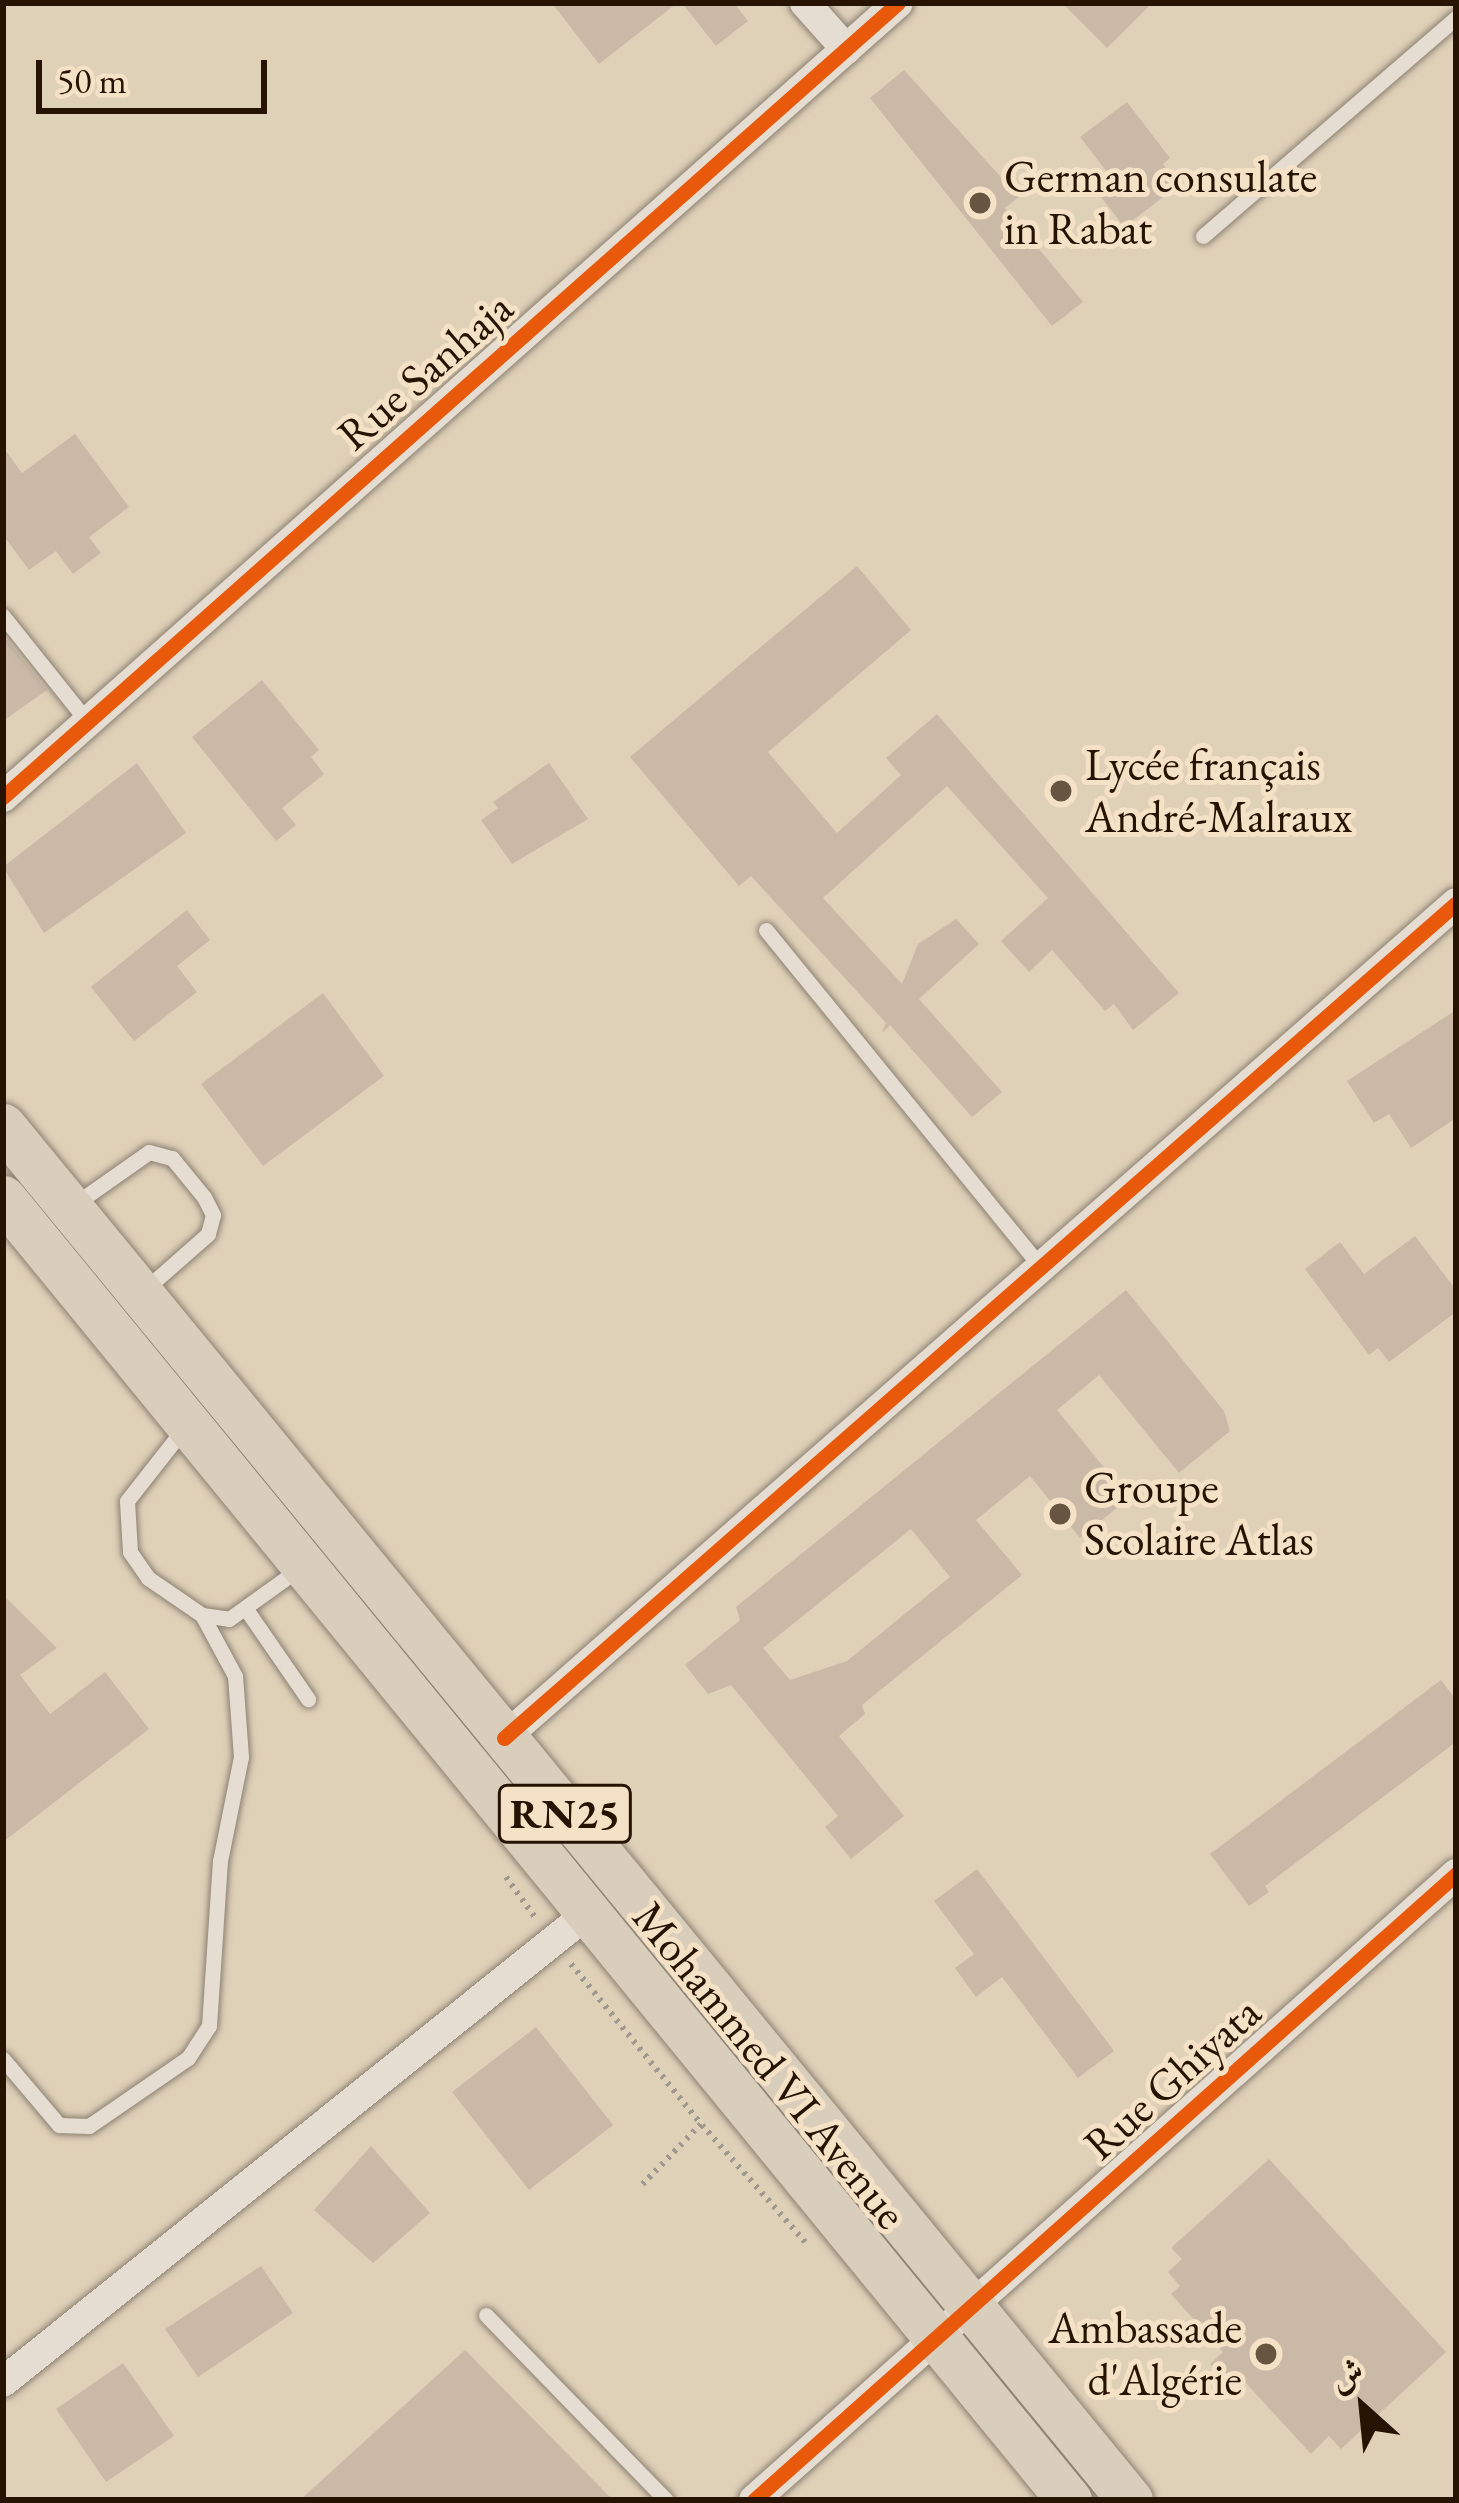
<!DOCTYPE html>
<meta charset="utf-8">
<style>
body{margin:0}
#map{position:relative;width:1459px;height:2503px;overflow:hidden;background:#dfd0b8;font-family:"EB Garamond",Amiri,serif}
div>[style]{position:absolute}
.building>*{inset:0;background:#cbb9a8}
.path>*{height:6px;margin-top:-3px;transform-origin:0;background:repeating-linear-gradient(90deg,#9f988e 0 3px,transparent 0 9px)}
.roads{filter:drop-shadow(0 0 3px #8d8273) drop-shadow(0 0 3px #8d8273)}
.lane>*{height:15px;margin:-7.5px;padding:0 7.5px;transform-origin:7.5px;border-radius:7.5px;background:#e5ddd1}
.street>*{height:30px;margin:-15px;padding:0 15px;transform-origin:15px;border-radius:15px;background:#e5ddd1}
.primary>*{height:45px;margin:-22.5px;padding:0 22.5px;transform-origin:22.5px;border-radius:22.5px;background:#d9cdbc}
.cycleway>*{height:15px;margin:-7.5px;padding:0 7.5px;transform-origin:7.5px;border-radius:7.5px;background:#e8590c}
.dots>*{width:33px;height:33px;translate:-50% -50%;box-sizing:border-box;border:6px solid #f5e2c6;border-radius:50%}
span{translate:-50% -50%;white-space:nowrap;text-align:center;line-height:1.15;-webkit-text-stroke:10px #f5e2c6;paint-order:stroke}
.shield-label span{padding:3px 9px;background:#f5e2c6;border:3px solid;border-radius:9px;-webkit-text-stroke-width:0}
.shield-label{font-size:42px;color:#261302;font-weight:700}
.poi-label{font-size:45px;color:#261302}
.left{translate:0 -50%;text-align:left}
.right{translate:-100% -50%;text-align:right}
.street-label{font-size:45px;color:#261302}
.frame{position:absolute;inset:0;border:6px solid #261302;pointer-events:none}
.north{position:absolute;left:1303px;top:2347px;width:120px;height:120px;-webkit-text-stroke:9px #f5e2c6;paint-order:stroke;rotate:333deg;font-size:33px;font-weight:700;line-height:48px;text-align:center;color:#261302}
.north::after{content:'';display:block;margin:auto;width:42px;height:54px;background:#261302;clip-path:polygon(50% 0,100% 100%,50% 72%,0 100%)}
.scale{position:absolute;left:36px;top:60px;width:231px;height:54px;box-sizing:border-box;border:6px solid #261302;border-top:0;padding-left:15px;font-size:36px;line-height:42px;white-space:nowrap;color:#261302;-webkit-text-stroke:9px #f5e2c6;paint-order:stroke}
</style>
<div id="map">
<div class="building">
<div style="clip-path:polygon(552px 3px,677px 3px,599px 64px)"></div>
<div style="clip-path:polygon(682px 3px,734px 3px,748px 21px,716px 46px)"></div>
<div style="clip-path:polygon(1062px 3px,1152px 3px,1107px 48px)"></div>
<div style="clip-path:polygon(904px 70px,1019px 197px,1005px 208px,1083px 302px,1052px 326px,870px 98px)"></div>
<div style="clip-path:polygon(1127px 102px,1170px 158px,1163px 164px,1179px 185px,1124px 227px,1091px 184px,1107px 172px,1080px 137px)"></div>
<div style="clip-path:polygon(75px 434px,129px 507px,89px 537px,101px 553px,73px 574px,56px 551px,29px 570px,3px 535px,3px 447px,22px 473px)"></div>
<div style="clip-path:polygon(857px 566px,911px 630px,768px 752px,837px 833px,901px 775px,886px 758px,937px 714px,1179px 993px,1133px 1030px,1114px 1004px,1105px 1011px,1052px 950px,1029px 972px,1001px 941px,1048px 898px,947px 786px,823px 898px,902px 984px,918px 944px,956px 919px,979px 944px,919px 999px,1002px 1092px,972px 1117px,890px 1025px,882px 1033px,886px 1023px,751px 876px,739px 886px,630px 757px)"></div>
<div style="clip-path:polygon(3px 635px,47px 690px,3px 721px)"></div>
<div style="clip-path:polygon(262px 680px,319px 750px,311px 757px,324px 774px,282px 808px,296px 825px,276px 841px,192px 737px)"></div>
<div style="clip-path:polygon(137px 763px,186px 833px,44px 933px,3px 867px)"></div>
<div style="clip-path:polygon(549px 763px,588px 819px,512px 864px,481px 820px,498px 808px,493px 802px)"></div>
<div style="clip-path:polygon(187px 910px,210px 940px,177px 966px,197px 992px,134px 1041px,91px 987px)"></div>
<div style="clip-path:polygon(323px 993px,384px 1076px,263px 1166px,201px 1084px)"></div>
<div style="clip-path:polygon(1456px 1010px,1456px 1118px,1411px 1148px,1389px 1114px,1374px 1123px,1347px 1081px)"></div>
<div style="clip-path:polygon(1415px 1236px,1456px 1290px,1456px 1312px,1389px 1362px,1378px 1348px,1369px 1355px,1305px 1269px,1340px 1242px,1364px 1274px)"></div>
<div style="clip-path:polygon(evenodd,1126px 1290px,1224px 1411px,1230px 1431px,1179px 1473px,1099px 1375px,1057px 1410px,1129px 1498px,1080px 1538px,1030px 1476px,976px 1520px,1022px 1575px,862px 1705px,865px 1714px,839px 1736px,904px 1816px,851px 1859px,825px 1827px,838px 1816px,731px 1685px,708px 1694px,685px 1665px,740px 1620px,736px 1607px,1126px 1290px,911px 1529px,950px 1577px,847px 1661px,790px 1680px,763px 1648px,911px 1529px)"></div>
<div style="clip-path:polygon(3px 1595px,57px 1648px,20px 1675px,50px 1714px,105px 1672px,149px 1729px,3px 1842px)"></div>
<div style="clip-path:polygon(1441px 1680px,1456px 1700px,1456px 1742px,1265px 1886px,1269px 1892px,1249px 1906px,1210px 1854px)"></div>
<div style="clip-path:polygon(977px 1869px,1114px 2051px,1078px 2078px,1002px 1977px,976px 1997px,955px 1968px,974px 1954px,934px 1901px)"></div>
<div style="clip-path:polygon(536px 2027px,613px 2125px,529px 2190px,452px 2092px)"></div>
<div style="clip-path:polygon(371px 2146px,430px 2213px,373px 2263px,314px 2210px)"></div>
<div style="clip-path:polygon(1269px 2159px,1446px 2352px,1341px 2449px,1329px 2436px,1311px 2454px,1244px 2381px,1234px 2390px,1210px 2364px,1223px 2352px,1171px 2294px,1180px 2286px,1168px 2272px,1182px 2259px,1171px 2248px)"></div>
<div style="clip-path:polygon(261px 2266px,293px 2313px,198px 2377px,165px 2329px)"></div>
<div style="clip-path:polygon(465px 2350px,613px 2500px,300px 2500px)"></div>
<div style="clip-path:polygon(123px 2363px,174px 2436px,106px 2482px,56px 2409px)"></div>
</div>
<div class="path">
<div style="left:506px;top:1877px;width:53px;rotate:54.2deg"></div>
<div style="left:571px;top:1964px;width:206px;rotate:50.9deg"></div>
<div style="left:701px;top:2124px;width:88px;rotate:134.1deg"></div>
<div style="left:702px;top:2125px;width:156px;rotate:48.6deg"></div>
</div>
<div class="roads">
<div class="lane">
<div style="left:1203px;top:236px;width:334px;rotate:-40.8deg"></div>
<div style="left:3px;top:616px;width:133px;rotate:51.4deg"></div>
<div style="left:766px;top:930px;width:435px;rotate:50.8deg"></div>
<div style="left:75px;top:1204px;width:90px;rotate:-35.1deg"></div>
<div style="left:149px;top:1152px;width:24px;rotate:15deg"></div>
<div style="left:172px;top:1158px;width:50px;rotate:50.6deg"></div>
<div style="left:204px;top:1197px;width:20px;rotate:63deg"></div>
<div style="left:213px;top:1215px;width:20px;rotate:105deg"></div>
<div style="left:208px;top:1234px;width:88px;rotate:138.7deg"></div>
<div style="left:185px;top:1427px;width:94px;rotate:128.1deg"></div>
<div style="left:127px;top:1501px;width:51px;rotate:86.6deg"></div>
<div style="left:130px;top:1552px;width:32px;rotate:55deg"></div>
<div style="left:148px;top:1578px;width:65px;rotate:34.4deg"></div>
<div style="left:202px;top:1615px;width:27px;rotate:8deg"></div>
<div style="left:229px;top:1619px;width:87px;rotate:-35.7deg"></div>
<div style="left:248px;top:1612px;width:106px;rotate:55.4deg"></div>
<div style="left:3px;top:2059px;width:87px;rotate:49.7deg"></div>
<div style="left:59px;top:2125px;width:30px;rotate:2deg"></div>
<div style="left:89px;top:2126px;width:120px;rotate:-34.5deg"></div>
<div style="left:188px;top:2058px;width:38px;rotate:-57deg"></div>
<div style="left:209px;top:2026px;width:165px;rotate:-86.2deg"></div>
<div style="left:220px;top:1861px;width:106px;rotate:-78.6deg"></div>
<div style="left:241px;top:1757px;width:81px;rotate:-94.2deg"></div>
<div style="left:235px;top:1676px;width:69px;rotate:-118.4deg"></div>
<div style="left:486px;top:2315px;width:258px;rotate:45.8deg"></div>
</div>
<div class="street">
<div style="left:805px;top:3px;width:62px;rotate:48.3deg"></div>
<div style="left:3px;top:797px;width:1196px;rotate:-41.58deg"></div>
<div style="left:504px;top:1738px;width:1266px;rotate:-41.25deg"></div>
<div style="left:3px;top:2382px;width:748px;rotate:-38.71deg"></div>
<div style="left:754px;top:2500px;width:941px;rotate:-41.72deg"></div>
</div>
<div class="primary">
<div style="left:3px;top:1126px;width:1777px;rotate:50.64deg"></div>
<div style="left:3px;top:1198px;width:1683px;rotate:50.69deg"></div>
</div>
</div>
<div class="cycleway">
<div style="left:3px;top:797px;width:1196px;rotate:-41.58deg"></div>
<div style="left:504px;top:1738px;width:1266px;rotate:-41.25deg"></div>
<div style="left:754px;top:2500px;width:941px;rotate:-41.72deg"></div>
</div>
<div class="dots">
<div style="left:980px;top:203px;background:#675542"></div>
<div style="left:1061px;top:791px;background:#675542"></div>
<div style="left:1060px;top:1514px;background:#675542"></div>
<div style="left:1266px;top:2354px;background:#675542"></div>
</div>
<div class="shield-label">
<span style="left:565px;top:1814px">RN25</span>
</div>
<div class="poi-label">
<span class="left" style="left:1004px;top:203px">German consulate<br>in Rabat</span>
<span class="left" style="left:1085px;top:791px">Lycée français<br>André-Malraux</span>
<span class="left" style="left:1084px;top:1514px">Groupe<br>Scolaire Atlas</span>
<span class="right" style="left:1242px;top:2354px">Ambassade<br>d'Algérie</span>
</div>
<div class="street-label">
<span style="left:425px;top:371px;rotate:-41deg">Rue Sanhaja</span>
<span style="left:770px;top:2065px;rotate:51deg">Mohammed VI Avenue</span>
<span style="left:1172px;top:2078px;rotate:-42deg">Rue Ghiyata</span>
</div>
<div class="frame"></div>
<div class="north">ش</div>
<div class="scale">50 m</div>
</div>
